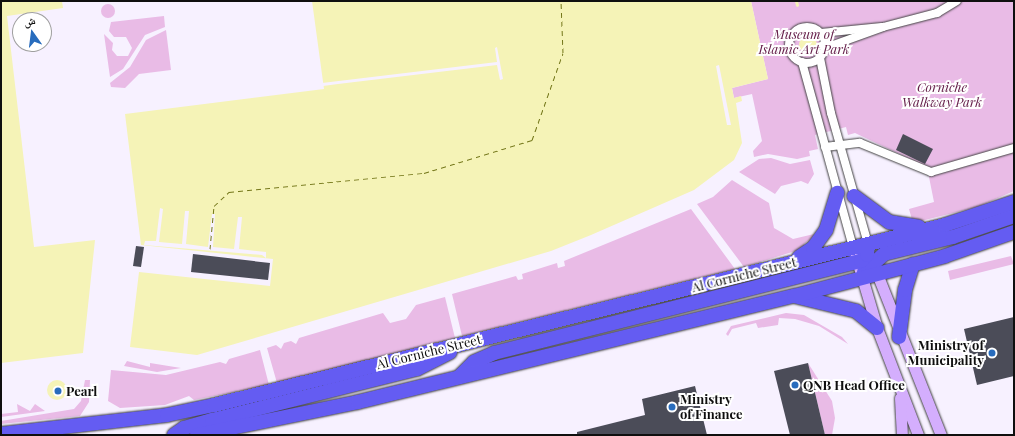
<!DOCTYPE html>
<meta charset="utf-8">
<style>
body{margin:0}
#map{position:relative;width:1015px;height:436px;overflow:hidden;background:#f7f1ff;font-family:"Playfair Display","Noto Naskh Arabic",serif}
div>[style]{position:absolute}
.green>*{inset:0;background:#e9bbe6}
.round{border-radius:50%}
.water>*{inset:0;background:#f5f3b7}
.pier>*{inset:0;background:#f7f1ff}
.stream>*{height:3px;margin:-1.5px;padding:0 1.5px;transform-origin:1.5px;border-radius:1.5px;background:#f5f3b7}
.ferry>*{height:1px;margin-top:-0.5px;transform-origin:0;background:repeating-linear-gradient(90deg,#727517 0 5px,transparent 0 9px)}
.building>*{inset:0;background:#4b4c58}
.roads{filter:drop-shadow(0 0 1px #424242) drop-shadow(0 0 1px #424242)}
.street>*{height:8px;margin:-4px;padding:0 4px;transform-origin:4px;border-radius:4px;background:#fff}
.street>.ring{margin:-4px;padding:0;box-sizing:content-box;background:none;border:8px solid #fff;border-radius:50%}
.secondary>*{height:11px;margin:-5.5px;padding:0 5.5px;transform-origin:5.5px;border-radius:5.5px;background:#d4aefd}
.highway>*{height:14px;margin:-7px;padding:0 7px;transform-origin:7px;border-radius:7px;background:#645cf2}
.dots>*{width:11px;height:11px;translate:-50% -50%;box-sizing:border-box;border:2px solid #fff;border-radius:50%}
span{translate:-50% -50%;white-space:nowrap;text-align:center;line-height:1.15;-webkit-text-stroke:4px #fff;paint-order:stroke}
.park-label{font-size:13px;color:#66204b;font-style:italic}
.street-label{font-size:13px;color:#0f0f0f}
.poi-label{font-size:13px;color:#0f0f0f;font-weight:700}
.right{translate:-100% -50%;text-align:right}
.left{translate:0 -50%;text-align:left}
.frame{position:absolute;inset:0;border:2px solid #0f0f0f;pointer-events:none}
.north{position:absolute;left:12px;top:12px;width:40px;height:40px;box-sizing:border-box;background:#fff;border:1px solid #9f9f9f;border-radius:50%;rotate:346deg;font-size:11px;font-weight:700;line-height:16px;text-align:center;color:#0f0f0f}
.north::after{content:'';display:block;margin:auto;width:14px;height:18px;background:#286cbd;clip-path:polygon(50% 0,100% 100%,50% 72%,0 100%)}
</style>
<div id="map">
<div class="green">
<div style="clip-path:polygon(751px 1px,1014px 1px,1014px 191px,977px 207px,913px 223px,909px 209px,934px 202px,927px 167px,855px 133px,848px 135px,846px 127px,815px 135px,818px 149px,809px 151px,810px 156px,797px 159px,768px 154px,754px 157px,753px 151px,762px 141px,752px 94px,734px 98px,732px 88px,768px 79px)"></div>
<div class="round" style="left:101px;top:4px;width:14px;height:14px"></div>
<div style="clip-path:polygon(164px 16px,165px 27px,145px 35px,123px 69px,110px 77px,104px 34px,113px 43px,112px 50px,117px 56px,128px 56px,132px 48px,126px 37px,114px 37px,109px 31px,111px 22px)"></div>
<div style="clip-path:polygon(166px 30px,171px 70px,139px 74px,125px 88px,111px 87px,110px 83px,130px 67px,146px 40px)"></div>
<div style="clip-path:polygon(771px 158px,790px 164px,810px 160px,814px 174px,808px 184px,801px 181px,781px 186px,775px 194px,739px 172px,759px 159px)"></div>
<div style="clip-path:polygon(732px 180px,769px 203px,774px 228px,793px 239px,814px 234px,805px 247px,809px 240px,804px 244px,805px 248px,744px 267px,697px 204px,713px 197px)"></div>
<div style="clip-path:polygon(691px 209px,735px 269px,462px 336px,452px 294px,516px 276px,518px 280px,523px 279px,522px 274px,557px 263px,558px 268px,565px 266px,564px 261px)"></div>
<div style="clip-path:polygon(1011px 256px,1014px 264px,950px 280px,948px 271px)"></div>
<div style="clip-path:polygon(445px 297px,455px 338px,277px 383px,267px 348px,276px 345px,281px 349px,284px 343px,291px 341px,296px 344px,299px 338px,383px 313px,390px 323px,406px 319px,416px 305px)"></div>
<div style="clip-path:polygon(786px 313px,804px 315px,842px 337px,848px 344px,819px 326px,795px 319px,779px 318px,778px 325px,758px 328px,756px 323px,732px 329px,728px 336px,726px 334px,731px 326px)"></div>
<div style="clip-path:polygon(260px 350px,269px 385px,194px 400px,189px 396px,165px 405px,120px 408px,108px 401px,111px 370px,166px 375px,220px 362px,226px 364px,229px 359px)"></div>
<div style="clip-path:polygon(127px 361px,150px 367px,150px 363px,181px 368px,157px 372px,124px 366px)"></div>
<div style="clip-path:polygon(808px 363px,832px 401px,835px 418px,832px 435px,825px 435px)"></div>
<div style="clip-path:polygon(85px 380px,90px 380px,89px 402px,80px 416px,1px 424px,1px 421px,74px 409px,81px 401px)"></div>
<div style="clip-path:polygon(17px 404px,30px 411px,35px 404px,45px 411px,1px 417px,1px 414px,18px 412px)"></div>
</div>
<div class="water">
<div style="clip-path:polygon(1px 1px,62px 1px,63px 8px,7px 16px,34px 247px,95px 240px,83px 353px,1px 363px)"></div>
<div style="clip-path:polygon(312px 1px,751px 1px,768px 79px,732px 88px,734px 98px,741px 96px,742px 101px,736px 103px,742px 143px,734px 160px,694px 190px,591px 235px,551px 251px,197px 355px,130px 347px,139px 272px,270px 286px,273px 259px,141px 245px,125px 114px,324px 89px)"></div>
<div class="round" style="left:799px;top:36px;width:18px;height:18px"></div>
<div class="round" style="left:47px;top:380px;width:20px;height:20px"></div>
</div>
<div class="pier">
<div style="clip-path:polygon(497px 47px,503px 79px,500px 80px,497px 65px,338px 84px,323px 86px,322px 83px,497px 62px,495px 48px)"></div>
<div style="clip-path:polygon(719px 65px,731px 125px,727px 125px,716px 66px)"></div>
<div style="clip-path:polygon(160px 208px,163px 209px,159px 242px,182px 244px,185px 211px,189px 211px,186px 244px,208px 247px,212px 214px,215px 214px,213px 247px,234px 249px,238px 217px,242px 217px,239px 249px,266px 252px,266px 258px,262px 255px,144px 245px,145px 241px,156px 241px)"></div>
</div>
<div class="stream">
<div style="left:796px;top:1px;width:4px;rotate:76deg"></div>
</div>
<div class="ferry">
<div style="left:210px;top:249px;width:43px;rotate:-84.7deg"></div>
<div style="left:214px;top:206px;width:21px;rotate:-43deg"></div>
<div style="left:229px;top:192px;width:196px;rotate:-5.6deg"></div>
<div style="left:424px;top:173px;width:113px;rotate:-17deg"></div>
<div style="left:532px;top:140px;width:92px;rotate:-70.4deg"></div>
<div style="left:563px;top:53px;width:52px;rotate:-92.2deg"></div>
</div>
<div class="building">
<div style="clip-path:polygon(903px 134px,933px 149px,925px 164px,896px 150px)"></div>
<div style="clip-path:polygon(136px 246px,144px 247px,141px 267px,133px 266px)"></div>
<div style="clip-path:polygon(193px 254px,270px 263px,268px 280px,191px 272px)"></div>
<div style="clip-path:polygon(1014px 317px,1014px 376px,977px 385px,964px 329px)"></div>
<div style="clip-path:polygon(808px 363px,825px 435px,790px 435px,774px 371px)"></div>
<div style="clip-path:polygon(695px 386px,707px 435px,577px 435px,577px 432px,645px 415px,642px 399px)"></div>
</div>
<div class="roads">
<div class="street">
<div class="ring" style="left:789px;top:27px;width:28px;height:28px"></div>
<div style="left:821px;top:33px;width:61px;rotate:-5.6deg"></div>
<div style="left:825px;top:48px;width:62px;rotate:-19.9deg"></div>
<div style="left:883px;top:27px;width:56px;rotate:-14.5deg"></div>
<div style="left:937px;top:13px;width:23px;rotate:-31deg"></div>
<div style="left:820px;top:58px;width:56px;rotate:78.7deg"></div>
<div style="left:831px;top:113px;width:136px;rotate:74.2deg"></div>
<div style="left:802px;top:62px;width:192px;rotate:74.6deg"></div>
<div style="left:825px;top:147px;width:35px;rotate:-7deg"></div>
<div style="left:860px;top:143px;width:77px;rotate:22.2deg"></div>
<div style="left:931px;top:172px;width:86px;rotate:-16.1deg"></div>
</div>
<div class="secondary">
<div style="left:853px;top:247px;width:84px;rotate:73.5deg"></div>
<div style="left:877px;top:328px;width:115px;rotate:69deg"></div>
<div style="left:874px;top:266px;width:182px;rotate:68.4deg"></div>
<div style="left:900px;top:398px;width:37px;rotate:87deg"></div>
</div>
<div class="highway">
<div style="left:854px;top:196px;width:44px;rotate:36.6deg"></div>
<div style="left:889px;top:222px;width:30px;rotate:9deg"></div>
<div style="left:799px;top:257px;width:17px;rotate:-33deg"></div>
<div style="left:813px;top:248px;width:22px;rotate:-54deg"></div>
<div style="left:826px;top:230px;width:39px;rotate:-73deg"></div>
<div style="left:864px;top:272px;width:27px;rotate:-42deg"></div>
<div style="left:884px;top:254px;width:71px;rotate:-13.8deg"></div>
<div style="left:953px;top:237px;width:65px;rotate:-19deg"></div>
<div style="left:794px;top:296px;width:64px;rotate:13.6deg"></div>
<div style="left:856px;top:311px;width:27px;rotate:39deg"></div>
<div style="left:899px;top:337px;width:47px;rotate:-82.7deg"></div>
<div style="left:905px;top:290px;width:27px;rotate:-73deg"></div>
<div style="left:459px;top:377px;width:21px;rotate:-45deg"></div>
<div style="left:474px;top:362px;width:22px;rotate:-24deg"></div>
<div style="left:494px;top:353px;width:378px;rotate:-14.1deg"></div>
<div style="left:861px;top:261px;width:8px;rotate:-45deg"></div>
<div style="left:867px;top:255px;width:11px;rotate:-85deg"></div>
<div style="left:1px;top:434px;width:167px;rotate:-6.5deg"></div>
<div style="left:167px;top:415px;width:48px;rotate:-12deg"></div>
<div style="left:214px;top:405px;width:753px;rotate:-13.83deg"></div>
<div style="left:945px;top:225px;width:73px;rotate:-18.4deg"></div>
<div style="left:174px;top:435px;width:12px;rotate:-35deg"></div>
<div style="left:184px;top:428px;width:29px;rotate:-16deg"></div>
<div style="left:212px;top:420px;width:211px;rotate:-14deg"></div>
<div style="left:417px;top:369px;width:37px;rotate:-27deg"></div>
<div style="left:197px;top:435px;width:164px;rotate:-11.6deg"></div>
<div style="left:358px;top:402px;width:449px;rotate:-13.7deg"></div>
<div style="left:794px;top:296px;width:156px;rotate:-14.8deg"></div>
<div style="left:945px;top:256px;width:73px;rotate:-19.2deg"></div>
</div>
</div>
<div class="dots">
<div style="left:992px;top:353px;background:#286cbd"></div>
<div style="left:795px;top:385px;background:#286cbd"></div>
<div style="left:58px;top:391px;background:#286cbd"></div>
<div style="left:672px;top:407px;background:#286cbd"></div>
</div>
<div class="park-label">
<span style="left:804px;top:42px">Museum of<br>Islamic Art Park</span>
<span style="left:942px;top:95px">Corniche<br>Walkway Park</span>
</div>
<div class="street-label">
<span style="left:744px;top:275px;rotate:-14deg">Al Corniche Street</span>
<span style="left:429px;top:352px;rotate:-14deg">Al Corniche Street</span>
</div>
<div class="poi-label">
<span class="right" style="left:984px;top:353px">Ministry of<br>Municipality</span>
<span class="left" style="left:803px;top:385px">QNB Head Office</span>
<span class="left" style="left:66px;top:391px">Pearl</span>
<span class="left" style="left:680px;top:407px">Ministry<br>of Finance</span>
</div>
<div class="frame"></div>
<div class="north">ش</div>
</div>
